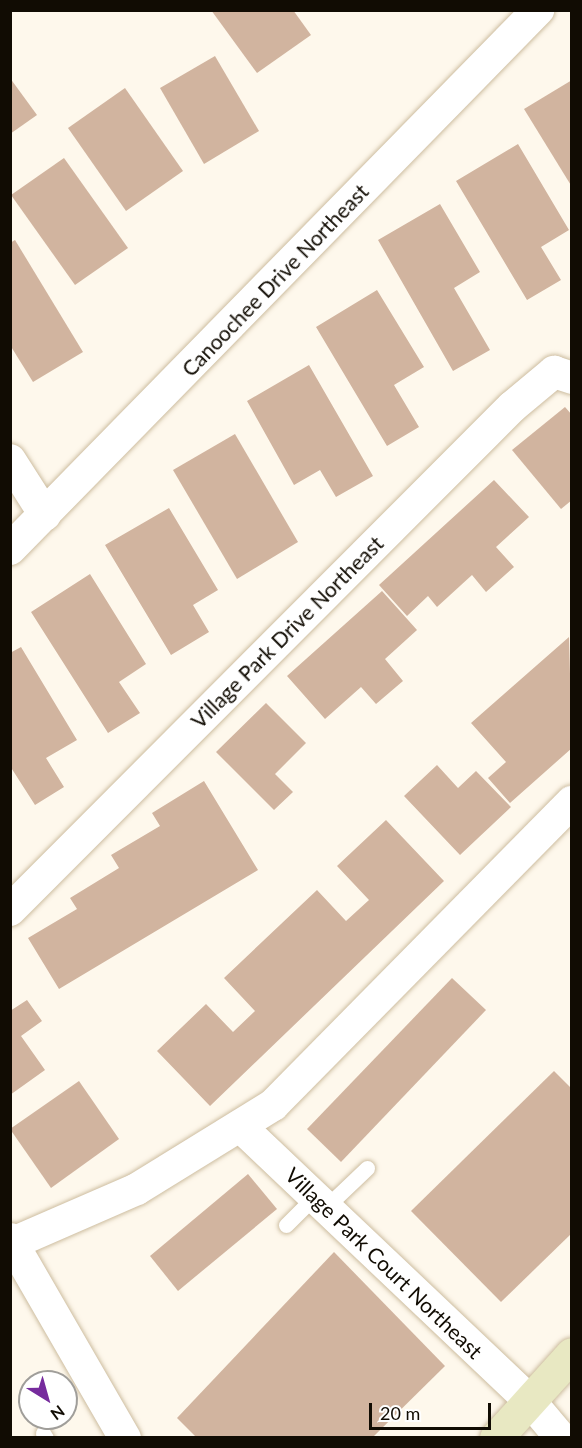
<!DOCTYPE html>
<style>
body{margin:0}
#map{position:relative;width:582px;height:1448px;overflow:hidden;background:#fef8ec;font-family:Lato,sans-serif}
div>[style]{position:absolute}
.building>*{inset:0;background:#d1b49f}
.roads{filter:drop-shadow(0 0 2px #cdbda0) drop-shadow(0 0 2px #cdbda0)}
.lane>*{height:15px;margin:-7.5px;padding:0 7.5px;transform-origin:7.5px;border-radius:7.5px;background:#fff}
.street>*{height:32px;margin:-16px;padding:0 16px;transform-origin:16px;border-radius:16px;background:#fff}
.secondary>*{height:33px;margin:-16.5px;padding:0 16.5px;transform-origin:16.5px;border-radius:16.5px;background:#e8e8c2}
span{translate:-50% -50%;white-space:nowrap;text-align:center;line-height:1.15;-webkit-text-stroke:4.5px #fff;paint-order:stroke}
.street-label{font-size:21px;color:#110c03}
.frame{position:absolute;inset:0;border:12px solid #110c03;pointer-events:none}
.north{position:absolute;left:18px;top:1370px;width:60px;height:60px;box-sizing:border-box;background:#fff;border:2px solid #a09e9a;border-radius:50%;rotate:143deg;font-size:16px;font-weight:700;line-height:24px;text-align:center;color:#110c03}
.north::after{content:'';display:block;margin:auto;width:21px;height:27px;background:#762b9d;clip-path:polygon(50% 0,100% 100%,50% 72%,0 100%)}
.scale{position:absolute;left:369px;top:1403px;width:122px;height:27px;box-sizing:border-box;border:3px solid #110c03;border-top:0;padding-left:8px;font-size:18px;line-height:21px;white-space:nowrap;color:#110c03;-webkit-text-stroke:4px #fff;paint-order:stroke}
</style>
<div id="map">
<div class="building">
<div style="clip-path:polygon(211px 10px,293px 10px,311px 35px,257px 73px)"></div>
<div style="clip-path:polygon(215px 56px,259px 131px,204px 164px,160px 88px)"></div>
<div style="clip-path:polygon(10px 78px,37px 115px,10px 134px)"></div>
<div style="clip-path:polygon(572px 80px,572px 187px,524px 109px)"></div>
<div style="clip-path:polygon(125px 88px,183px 171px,126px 211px,68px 128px)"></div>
<div style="clip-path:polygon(518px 144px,569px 230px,541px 247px,561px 280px,527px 300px,456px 181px)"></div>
<div style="clip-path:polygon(64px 158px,128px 248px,75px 285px,11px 195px)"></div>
<div style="clip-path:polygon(440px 204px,480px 272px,454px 288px,490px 350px,453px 371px,378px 240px)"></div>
<div style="clip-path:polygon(15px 240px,83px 352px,33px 382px,10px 345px,10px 243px)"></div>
<div style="clip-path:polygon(377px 290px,424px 367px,394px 385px,419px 427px,387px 446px,316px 327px)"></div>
<div style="clip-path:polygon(309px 365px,373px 476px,336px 497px,320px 470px,294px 485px,247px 401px)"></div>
<div style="clip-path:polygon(565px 407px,572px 415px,572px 500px,561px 509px,512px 450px)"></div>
<div style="clip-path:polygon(235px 434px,298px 542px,237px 579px,173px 470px)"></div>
<div style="clip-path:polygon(494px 480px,529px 517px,496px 547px,514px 567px,486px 592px,472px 575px,437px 607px,428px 596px,407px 616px,379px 585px)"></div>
<div style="clip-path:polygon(169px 508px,218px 590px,193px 605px,209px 632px,171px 655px,105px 545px)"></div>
<div style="clip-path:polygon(90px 574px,146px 664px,119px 682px,140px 713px,108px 733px,31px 612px)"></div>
<div style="clip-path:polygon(382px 591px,417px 630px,385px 659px,403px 681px,376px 704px,361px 687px,325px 719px,287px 676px)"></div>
<div style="clip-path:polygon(569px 637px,572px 748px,510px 803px,488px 778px,506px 762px,471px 723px)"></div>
<div style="clip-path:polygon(21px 647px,77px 740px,46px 758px,64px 787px,35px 805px,10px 766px,10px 653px)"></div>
<div style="clip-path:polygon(266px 703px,306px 743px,275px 774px,293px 792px,274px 810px,216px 752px)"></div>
<div style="clip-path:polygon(437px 765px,458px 788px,476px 771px,511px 807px,460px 855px,404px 796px)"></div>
<div style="clip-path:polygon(204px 781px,258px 870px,59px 989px,28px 938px,77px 909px,70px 898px,119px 868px,111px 855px,160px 826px,152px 813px)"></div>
<div style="clip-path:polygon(386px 820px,444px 881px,210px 1106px,157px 1051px,206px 1004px,233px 1032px,255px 1011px,224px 978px,317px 890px,346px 921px,369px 900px,337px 866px)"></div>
<div style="clip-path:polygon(452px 978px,486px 1010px,341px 1162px,307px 1129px)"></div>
<div style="clip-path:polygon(27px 1000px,42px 1021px,21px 1036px,45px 1070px,10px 1095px,10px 1011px)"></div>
<div style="clip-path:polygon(554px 1071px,572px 1089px,572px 1233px,501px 1302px,411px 1211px)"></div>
<div style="clip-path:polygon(79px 1081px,119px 1139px,51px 1188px,10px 1129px)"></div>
<div style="clip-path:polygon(248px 1174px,277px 1209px,178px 1291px,150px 1256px)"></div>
<div style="clip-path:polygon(334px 1252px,445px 1366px,372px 1438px,197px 1438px,177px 1418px)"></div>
</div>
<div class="roads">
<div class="lane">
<div style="left:325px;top:1208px;width:58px;rotate:-43.6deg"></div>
<div style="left:286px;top:1225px;width:40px;rotate:-45deg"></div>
<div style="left:43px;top:1433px;width:6px;rotate:59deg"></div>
</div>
<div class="street">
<div style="left:10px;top:460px;width:65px;rotate:57.5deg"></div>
<div style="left:10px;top:549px;width:755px;rotate:-45.59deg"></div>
<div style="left:10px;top:910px;width:711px;rotate:-45.06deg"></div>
<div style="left:512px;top:407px;width:55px;rotate:-39.8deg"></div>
<div style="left:554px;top:372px;width:19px;rotate:18deg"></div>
<div style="left:240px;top:1126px;width:398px;rotate:43.5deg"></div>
<div style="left:529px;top:1400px;width:50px;rotate:49.9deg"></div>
<div style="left:10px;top:1239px;width:230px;rotate:60deg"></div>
<div style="left:13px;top:1243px;width:135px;rotate:-23.5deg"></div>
<div style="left:137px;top:1189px;width:160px;rotate:-31.7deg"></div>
<div style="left:273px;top:1105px;width:426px;rotate:-45.4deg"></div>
</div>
<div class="secondary">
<div style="left:496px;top:1438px;width:113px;rotate:-47.9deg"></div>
</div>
</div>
<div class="street-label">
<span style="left:275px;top:280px;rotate:-46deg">Canoochee Drive Northeast</span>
<span style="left:287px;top:632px;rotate:-45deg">Village Park Drive Northeast</span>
<span style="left:384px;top:1263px;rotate:44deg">Village Park Court Northeast</span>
</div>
<div class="frame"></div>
<div class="north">N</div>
<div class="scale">20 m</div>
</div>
